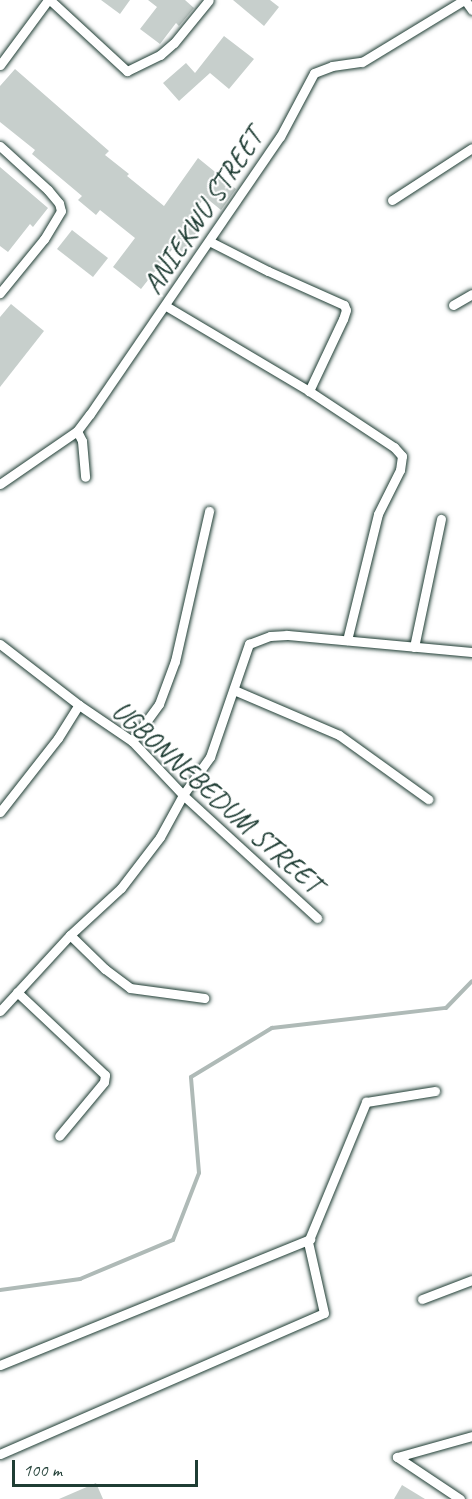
<!DOCTYPE html>
<style>
body{margin:0}
#map{position:relative;width:472px;height:1499px;overflow:hidden;background:#fff;font-family:Caveat,sans-serif}
div>[style]{position:absolute}
.stream>*{height:4px;margin:-2px;padding:0 2px;transform-origin:2px;border-radius:2px;background:#afbab7}
.building>*{inset:0;background:#c7cfcc}
.roads{filter:drop-shadow(0 0 2px #1f3d34) drop-shadow(0 0 2px #1f3d34)}
.minor>*{height:9px;margin:-4.5px;padding:0 4.5px;transform-origin:4.5px;border-radius:4.5px;background:#fff}
span{translate:-50% -50%;white-space:nowrap;text-align:center;line-height:1.15;-webkit-text-stroke:4.5px #fff;paint-order:stroke}
.street-label{font-size:28px;color:#1f3d34}
.scale{position:absolute;left:12px;top:1460px;width:186px;height:27px;box-sizing:border-box;border:3px solid #1f3d34;border-top:0;padding-left:8px;font-size:18px;line-height:21px;white-space:nowrap;color:#1f3d34;-webkit-text-stroke:4px #fff;paint-order:stroke}
</style>
<div id="map">
<div class="stream">
<div style="left:0;top:1290px;width:81px;rotate:-7.8deg"></div>
<div style="left:80px;top:1279px;width:101px;rotate:-22.8deg"></div>
<div style="left:173px;top:1240px;width:72px;rotate:-68.8deg"></div>
<div style="left:199px;top:1173px;width:96px;rotate:-94.8deg"></div>
<div style="left:191px;top:1077px;width:95px;rotate:-31.2deg"></div>
<div style="left:272px;top:1028px;width:175px;rotate:-6.6deg"></div>
<div style="left:446px;top:1008px;width:37px;rotate:-46deg"></div>
</div>
<div class="building">
<div style="clip-path:polygon(101px 0,130px 0,120px 14px)"></div>
<div style="clip-path:polygon(148px 0,185px 0,194px 8px,179px 26px,176px 23px,160px 44px,140px 29px,157px 7px)"></div>
<div style="clip-path:polygon(233px 0,270px 0,279px 7px,264px 26px)"></div>
<div style="clip-path:polygon(224px 36px,254px 59px,229px 89px,210px 73px,179px 101px,163px 83px,186px 63px,195px 73px)"></div>
<div style="clip-path:polygon(15px 69px,109px 151px,105px 155px,129px 174px,127px 176px,164px 206px,198px 158px,236px 189px,221px 210px,205px 197px,185px 223px,197px 232px,182px 253px,174px 247px,141px 289px,113px 267px,135px 238px,100px 210px,96px 215px,78px 200px,82px 196px,32px 154px,35px 150px,0 122px,0 86px)"></div>
<div style="clip-path:polygon(0 167px,48px 208px,33px 227px,30px 224px,8px 252px,0 246px)"></div>
<div style="clip-path:polygon(72px 230px,108px 258px,93px 277px,57px 249px)"></div>
<div style="clip-path:polygon(11px 304px,44px 331px,0 387px,0 317px)"></div>
<div style="clip-path:polygon(96px 1483px,103px 1499px,59px 1499px)"></div>
<div style="clip-path:polygon(402px 1485px,425px 1499px,394px 1499px)"></div>
</div>
<div class="roads">
<div class="minor">
<div style="left:50px;top:0;width:105px;rotate:42.7deg"></div>
<div style="left:127px;top:71px;width:37px;rotate:-26deg"></div>
<div style="left:160px;top:55px;width:18px;rotate:-41deg"></div>
<div style="left:174px;top:43px;width:55px;rotate:-50.9deg"></div>
<div style="left:465px;top:0;width:12px;rotate:55deg"></div>
<div style="left:0;top:65px;width:81px;rotate:-53.6deg"></div>
<div style="left:0;top:146px;width:65px;rotate:42.5deg"></div>
<div style="left:48px;top:190px;width:17px;rotate:50deg"></div>
<div style="left:59px;top:203px;width:8px;rotate:76deg"></div>
<div style="left:61px;top:211px;width:33px;rotate:121deg"></div>
<div style="left:44px;top:239px;width:70px;rotate:129.2deg"></div>
<div style="left:392px;top:200px;width:95px;rotate:-33deg"></div>
<div style="left:209px;top:241px;width:66px;rotate:27deg"></div>
<div style="left:268px;top:271px;width:83px;rotate:24.1deg"></div>
<div style="left:344px;top:305px;width:5px;rotate:68deg"></div>
<div style="left:346px;top:310px;width:9px;rotate:108deg"></div>
<div style="left:343px;top:319px;width:80px;rotate:115.3deg"></div>
<div style="left:453px;top:305px;width:22px;rotate:-30deg"></div>
<div style="left:166px;top:306px;width:166px;rotate:30.7deg"></div>
<div style="left:309px;top:391px;width:102px;rotate:33.4deg"></div>
<div style="left:394px;top:447px;width:12px;rotate:48deg"></div>
<div style="left:402px;top:456px;width:14px;rotate:98deg"></div>
<div style="left:400px;top:470px;width:49px;rotate:116.6deg"></div>
<div style="left:378px;top:514px;width:130px;rotate:103.8deg"></div>
<div style="left:77px;top:431px;width:11px;rotate:63deg"></div>
<div style="left:82px;top:441px;width:36px;rotate:85deg"></div>
<div style="left:0;top:484px;width:93px;rotate:-34.5deg"></div>
<div style="left:77px;top:431px;width:21px;rotate:-53deg"></div>
<div style="left:90px;top:414px;width:336px;rotate:-55.6deg"></div>
<div style="left:280px;top:137px;width:72px;rotate:-62deg"></div>
<div style="left:314px;top:73px;width:19px;rotate:-21deg"></div>
<div style="left:332px;top:66px;width:30px;rotate:-8deg"></div>
<div style="left:362px;top:62px;width:119px;rotate:-31.3deg"></div>
<div style="left:0;top:644px;width:100px;rotate:37.7deg"></div>
<div style="left:79px;top:705px;width:64px;rotate:34.2deg"></div>
<div style="left:132px;top:741px;width:74px;rotate:46.6deg"></div>
<div style="left:183px;top:795px;width:182px;rotate:42.5deg"></div>
<div style="left:414px;top:647px;width:131px;rotate:-78.1deg"></div>
<div style="left:234px;top:690px;width:114px;rotate:23.2deg"></div>
<div style="left:339px;top:735px;width:110px;rotate:35.7deg"></div>
<div style="left:132px;top:741px;width:46px;rotate:-53.9deg"></div>
<div style="left:159px;top:704px;width:46px;rotate:-69.6deg"></div>
<div style="left:175px;top:661px;width:154px;rotate:-77.2deg"></div>
<div style="left:0;top:812px;width:94px;rotate:-51.9deg"></div>
<div style="left:58px;top:738px;width:39px;rotate:-58deg"></div>
<div style="left:70px;top:935px;width:49px;rotate:44.2deg"></div>
<div style="left:105px;top:969px;width:31px;rotate:37deg"></div>
<div style="left:130px;top:988px;width:75px;rotate:7.7deg"></div>
<div style="left:17px;top:992px;width:121px;rotate:43.3deg"></div>
<div style="left:105px;top:1075px;width:7px;rotate:98deg"></div>
<div style="left:104px;top:1082px;width:70px;rotate:129.8deg"></div>
<div style="left:0;top:1011px;width:103px;rotate:-47.4deg"></div>
<div style="left:70px;top:935px;width:69px;rotate:-42.7deg"></div>
<div style="left:121px;top:888px;width:64px;rotate:-52.6deg"></div>
<div style="left:160px;top:837px;width:48px;rotate:-61.3deg"></div>
<div style="left:183px;top:795px;width:47px;rotate:-54.6deg"></div>
<div style="left:210px;top:757px;width:120px;rotate:-71deg"></div>
<div style="left:249px;top:644px;width:22px;rotate:-21deg"></div>
<div style="left:270px;top:636px;width:17px;rotate:-3deg"></div>
<div style="left:287px;top:635px;width:186px;rotate:5.3deg"></div>
<div style="left:422px;top:1299px;width:53px;rotate:-20.8deg"></div>
<div style="left:0;top:1365px;width:335px;rotate:-22.1deg"></div>
<div style="left:0;top:1454px;width:353px;rotate:-23.5deg"></div>
<div style="left:324px;top:1313px;width:73px;rotate:-102.7deg"></div>
<div style="left:308px;top:1242px;width:152px;rotate:-67.5deg"></div>
<div style="left:366px;top:1102px;width:70px;rotate:-9.1deg"></div>
<div style="left:460px;top:1499px;width:76px;rotate:-146.3deg"></div>
<div style="left:397px;top:1457px;width:78px;rotate:-15.6deg"></div>
</div>
</div>
<div class="street-label">
<span style="left:203px;top:211px;rotate:-56deg">ANIEKWU STREET</span>
<span style="left:217px;top:797px;rotate:42deg">UGBONNEBEDUM STREET</span>
</div>
<div class="scale">100 m</div>
</div>
